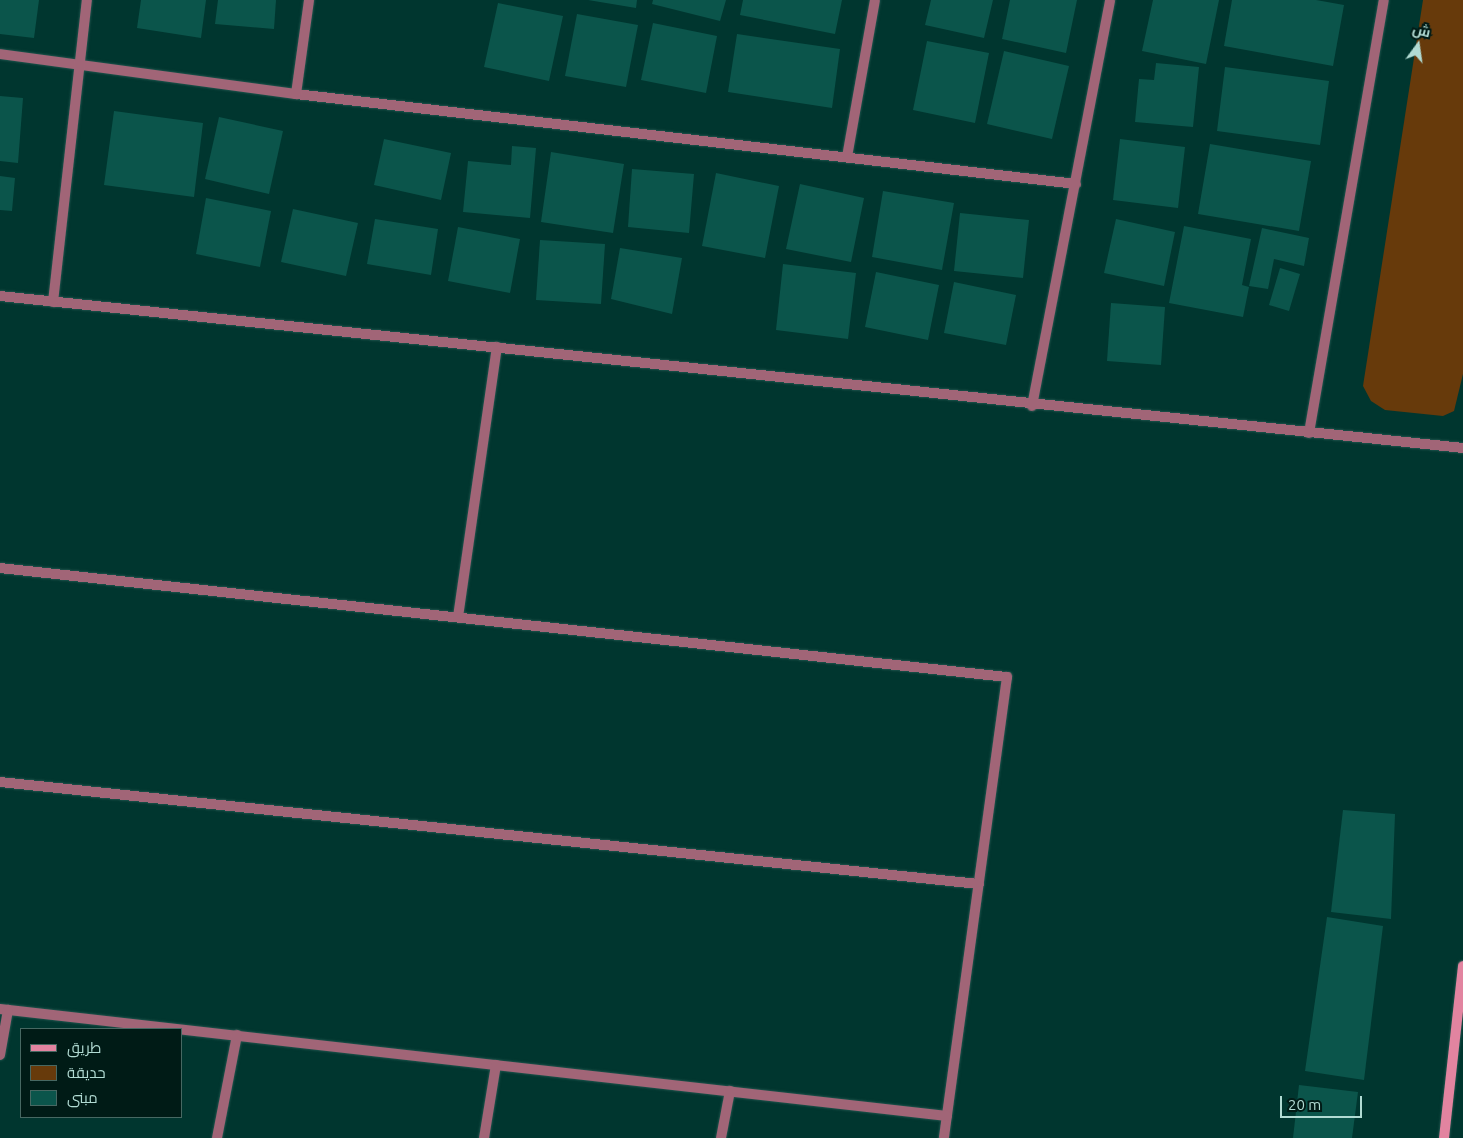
<!DOCTYPE html>
<meta charset="utf-8">
<style>
body{margin:0}
#map{position:relative;width:1463px;height:1138px;overflow:hidden;background:#00362f;font-family:Ubuntu,Cairo,sans-serif}
div>[style]{position:absolute}
.green>*{inset:0;background:#673a0b}
.building>*{inset:0;background:#0b554b}
.roads{filter:drop-shadow(0 0 1px #20544d) drop-shadow(0 0 1px #20544d)}
.street>*{height:10px;margin:-5px;padding:0 5px;transform-origin:5px;border-radius:5px;background:#a16577}
.secondary>*{height:10px;margin:-5px;padding:0 5px;transform-origin:5px;border-radius:5px;background:#e284a0}
span{translate:-50% -50%;white-space:nowrap;text-align:center;line-height:1.15;-webkit-text-stroke:4px #001b16;paint-order:stroke}
.legend{position:absolute;left:20px;top:1028px;width:162px;height:90px;box-sizing:border-box;background:#001b16;border:1px solid #476862;margin:0;padding:6px 9px;list-style:none;font-size:15px;color:#b1dbd3}
.legend li{display:flex;align-items:center;gap:10px;height:25px}
.legend b{width:25px;border:1px solid #476862}
.north{position:absolute;left:1393px;top:20px;width:50px;height:50px;-webkit-text-stroke:4px #001b16;paint-order:stroke;rotate:14deg;font-size:14px;font-weight:700;line-height:20px;text-align:center;color:#b1dbd3}
.north::after{content:'';display:block;margin:auto;width:18px;height:22px;background:#b1dbd3;clip-path:polygon(50% 0,100% 100%,50% 72%,0 100%)}
.scale{position:absolute;left:1280px;top:1096px;width:82px;height:22px;box-sizing:border-box;border:2px solid #b1dbd3;border-top:0;padding-left:6px;font-size:15px;line-height:18px;white-space:nowrap;color:#b1dbd3;-webkit-text-stroke:4px #001b16;paint-order:stroke}
</style>
<div id="map">
<div class="green">
<div style="clip-path:polygon(1423px 0,1463px 0,1463px 374px,1454px 411px,1443px 416px,1385px 410px,1371px 401px,1363px 386px)"></div>
</div>
<div class="building">
<div style="clip-path:polygon(0 0,39px 0,34px 38px,0 34px)"></div>
<div style="clip-path:polygon(141px 0,206px 0,201px 38px,137px 28px)"></div>
<div style="clip-path:polygon(218px 0,276px 0,274px 29px,215px 24px)"></div>
<div style="clip-path:polygon(588px 0,637px 0,636px 8px)"></div>
<div style="clip-path:polygon(653px 0,726px 0,720px 21px,652px 4px)"></div>
<div style="clip-path:polygon(743px 0,842px 0,835px 34px,740px 15px)"></div>
<div style="clip-path:polygon(931px 0,993px 0,984px 38px,925px 25px)"></div>
<div style="clip-path:polygon(1010px 0,1077px 0,1066px 53px,1002px 39px)"></div>
<div style="clip-path:polygon(1153px 0,1219px 0,1206px 64px,1142px 51px)"></div>
<div style="clip-path:polygon(1232px 0,1316px 0,1344px 5px,1333px 66px,1224px 46px)"></div>
<div style="clip-path:polygon(498px 3px,563px 16px,549px 81px,484px 67px)"></div>
<div style="clip-path:polygon(577px 14px,638px 25px,626px 87px,565px 76px)"></div>
<div style="clip-path:polygon(653px 23px,717px 36px,706px 93px,641px 80px)"></div>
<div style="clip-path:polygon(737px 34px,840px 49px,832px 108px,728px 92px)"></div>
<div style="clip-path:polygon(927px 41px,989px 53px,975px 123px,913px 110px)"></div>
<div style="clip-path:polygon(1004px 51px,1069px 66px,1052px 139px,987px 124px)"></div>
<div style="clip-path:polygon(1156px 63px,1199px 67px,1193px 127px,1135px 122px,1139px 79px,1154px 80px)"></div>
<div style="clip-path:polygon(1225px 67px,1329px 81px,1320px 145px,1217px 131px)"></div>
<div style="clip-path:polygon(0 96px,23px 98px,18px 163px,0 161px)"></div>
<div style="clip-path:polygon(114px 111px,203px 123px,194px 197px,104px 185px)"></div>
<div style="clip-path:polygon(219px 117px,283px 131px,269px 194px,205px 179px)"></div>
<div style="clip-path:polygon(384px 139px,451px 153px,441px 200px,374px 185px)"></div>
<div style="clip-path:polygon(1120px 139px,1185px 147px,1178px 208px,1113px 200px)"></div>
<div style="clip-path:polygon(1210px 144px,1311px 161px,1299px 231px,1198px 214px)"></div>
<div style="clip-path:polygon(512px 146px,536px 148px,530px 218px,463px 212px,468px 161px,511px 165px)"></div>
<div style="clip-path:polygon(551px 152px,624px 164px,613px 233px,541px 222px)"></div>
<div style="clip-path:polygon(632px 169px,694px 174px,689px 233px,628px 227px)"></div>
<div style="clip-path:polygon(716px 173px,779px 186px,765px 258px,702px 246px)"></div>
<div style="clip-path:polygon(0 176px,15px 178px,12px 211px,0 210px)"></div>
<div style="clip-path:polygon(800px 184px,864px 198px,851px 262px,786px 249px)"></div>
<div style="clip-path:polygon(883px 191px,954px 203px,942px 270px,872px 257px)"></div>
<div style="clip-path:polygon(206px 198px,271px 211px,260px 267px,196px 254px)"></div>
<div style="clip-path:polygon(293px 209px,358px 223px,346px 276px,281px 262px)"></div>
<div style="clip-path:polygon(960px 213px,1029px 220px,1023px 278px,954px 271px)"></div>
<div style="clip-path:polygon(375px 219px,438px 229px,431px 275px,367px 264px)"></div>
<div style="clip-path:polygon(1116px 219px,1175px 232px,1164px 286px,1104px 273px)"></div>
<div style="clip-path:polygon(1184px 226px,1251px 239px,1242px 285px,1249px 287px,1243px 317px,1169px 303px)"></div>
<div style="clip-path:polygon(458px 227px,520px 239px,510px 293px,448px 281px)"></div>
<div style="clip-path:polygon(1262px 228px,1309px 238px,1304px 266px,1274px 259px,1268px 289px,1249px 286px)"></div>
<div style="clip-path:polygon(540px 240px,605px 244px,601px 304px,536px 300px)"></div>
<div style="clip-path:polygon(620px 248px,682px 258px,672px 314px,611px 299px)"></div>
<div style="clip-path:polygon(783px 264px,856px 273px,848px 339px,776px 330px)"></div>
<div style="clip-path:polygon(1280px 268px,1300px 274px,1289px 311px,1269px 305px)"></div>
<div style="clip-path:polygon(876px 272px,939px 285px,928px 340px,865px 327px)"></div>
<div style="clip-path:polygon(954px 282px,1016px 295px,1006px 345px,944px 333px)"></div>
<div style="clip-path:polygon(1111px 303px,1165px 307px,1161px 365px,1107px 361px)"></div>
<div style="clip-path:polygon(1343px 810px,1395px 814px,1391px 919px,1331px 912px)"></div>
<div style="clip-path:polygon(1327px 917px,1383px 926px,1364px 1080px,1305px 1071px)"></div>
<div style="clip-path:polygon(1299px 1085px,1358px 1092px,1352px 1138px,1293px 1138px)"></div>
</div>
<div class="roads">
<div class="street">
<div style="left:0;top:54px;width:299px;rotate:7.7deg"></div>
<div style="left:296px;top:94px;width:785px;rotate:6.58deg"></div>
<div style="left:296px;top:94px;width:95px;rotate:-82.1deg"></div>
<div style="left:847px;top:157px;width:159px;rotate:-79.9deg"></div>
<div style="left:0;top:296px;width:1471px;rotate:5.93deg"></div>
<div style="left:53px;top:302px;width:304px;rotate:-83.6deg"></div>
<div style="left:1032px;top:406px;width:413px;rotate:-79.1deg"></div>
<div style="left:1309px;top:433px;width:439px;rotate:-80.2deg"></div>
<div style="left:0;top:568px;width:1013px;rotate:6.18deg"></div>
<div style="left:1007px;top:677px;width:465px;rotate:97.8deg"></div>
<div style="left:458px;top:617px;width:273px;rotate:-81.8deg"></div>
<div style="left:0;top:782px;width:984px;rotate:5.95deg"></div>
<div style="left:0;top:1009px;width:953px;rotate:6.45deg"></div>
<div style="left:0;top:1055px;width:46px;rotate:-79.9deg"></div>
<div style="left:217px;top:1138px;width:105px;rotate:-79deg"></div>
<div style="left:484px;top:1138px;width:74px;rotate:-80.7deg"></div>
<div style="left:721px;top:1138px;width:48px;rotate:-79.2deg"></div>
</div>
<div class="secondary">
<div style="left:1444px;top:1138px;width:173px;rotate:-83.7deg"></div>
</div>
</div>
<ul class="legend">
<li><b style="height:6px;background:#e284a0"></b>طريق</li>
<li><b style="height:14px;background:#673a0b"></b>حديقة</li>
<li><b style="height:14px;background:#0b554b"></b>مبنى</li>
</ul>
<div class="north">ش</div>
<div class="scale">20 m</div>
</div>
